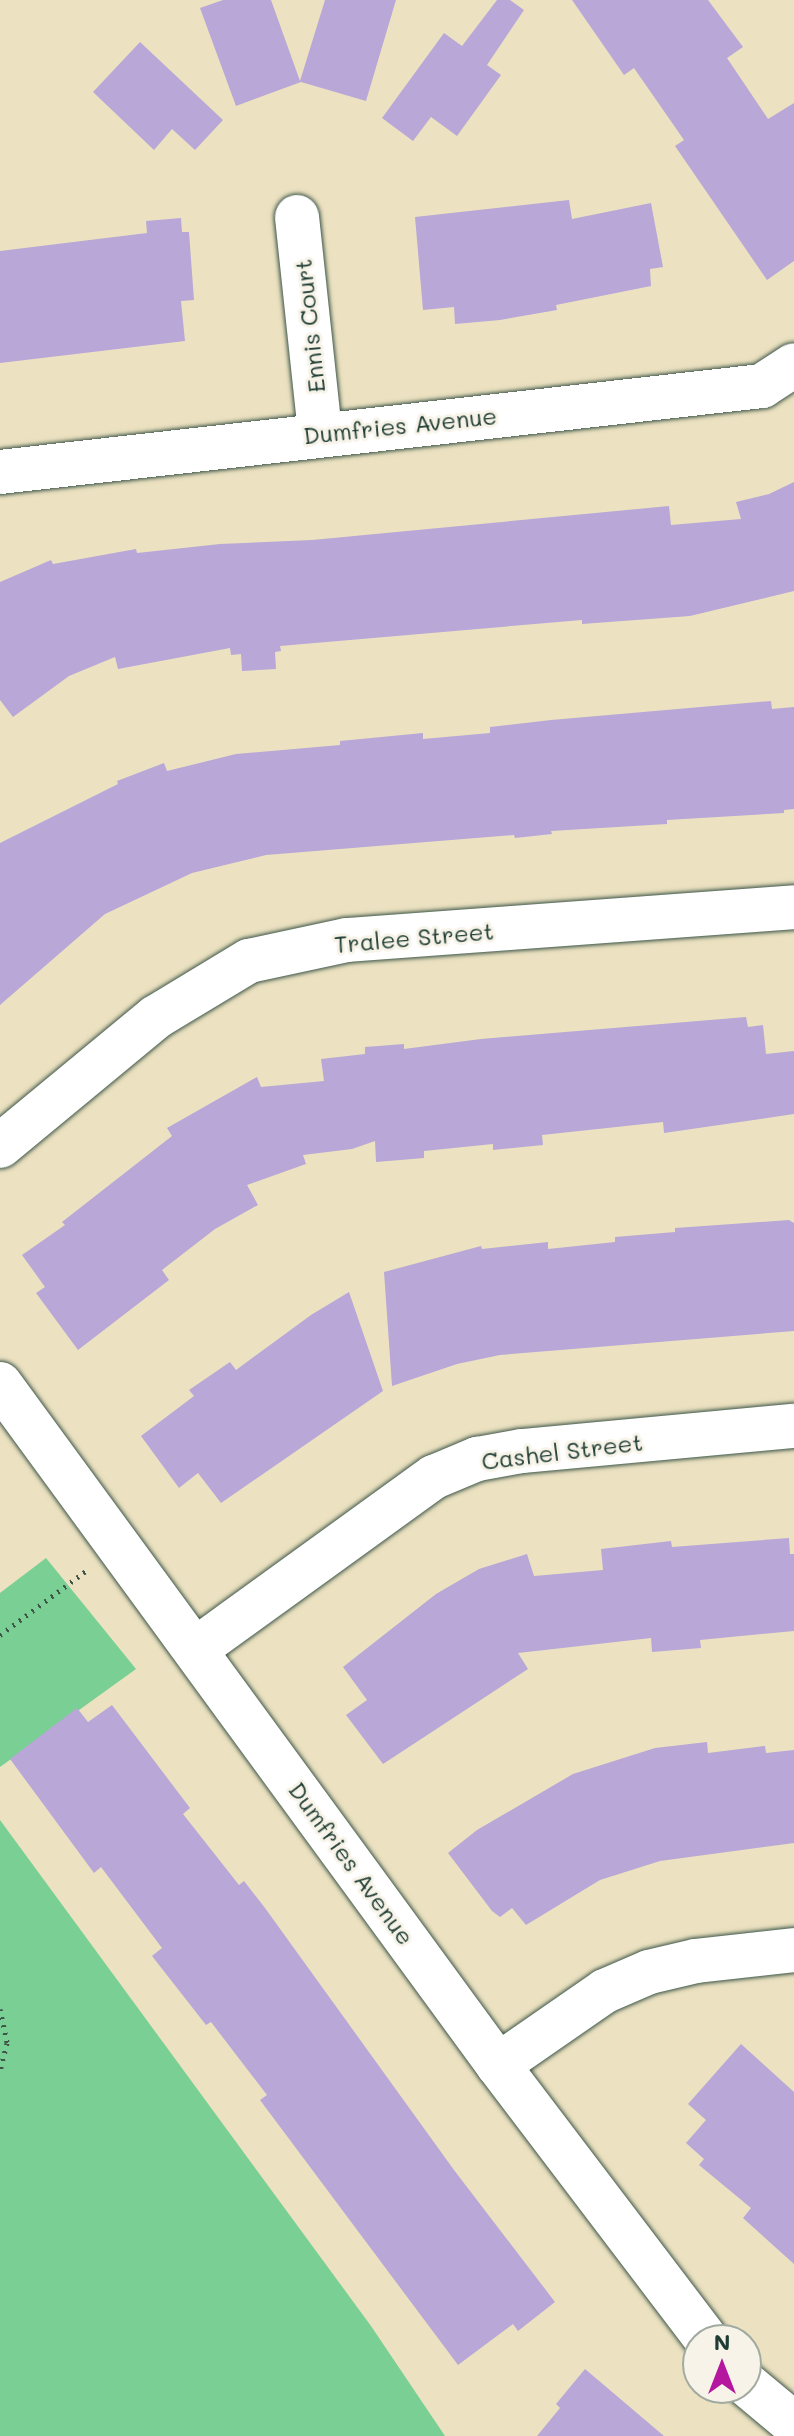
<!DOCTYPE html>
<style>
body{margin:0}
#map{position:relative;width:794px;height:2436px;overflow:hidden;background:#ece2c1;font-family:Mali,sans-serif}
div>[style]{position:absolute}
.green>*{inset:0;background:#79cf94}
.building>*{inset:0;background:#b8a7d7}
.path>*{height:5px;margin-top:-2.5px;transform-origin:0;background:repeating-linear-gradient(90deg,#3e5649 0 2px,transparent 0 8px)}
.roads{filter:drop-shadow(0 0 2px #3e5649) drop-shadow(0 0 2px #3e5649)}
.minor>*{height:44px;margin:-22px;padding:0 22px;transform-origin:22px;border-radius:22px;background:#fff}
span{translate:-50% -50%;white-space:nowrap;text-align:center;line-height:1.15;-webkit-text-stroke:6px #f7f3e8;paint-order:stroke}
.street-label{font-size:24px;color:#1f3d34}
.north{position:absolute;left:682px;top:2324px;width:80px;height:80px;box-sizing:border-box;background:#f7f3e8;border:2px solid #a1aaa0;border-radius:50%;rotate:0deg;font-size:22px;font-weight:700;line-height:32px;text-align:center;color:#1f3d34}
.north::after{content:'';display:block;margin:auto;width:28px;height:36px;background:#b5179e;clip-path:polygon(50% 0,100% 100%,50% 72%,0 100%)}
</style>
<div id="map">
<div class="green">
<div style="clip-path:polygon(46px 1558px,136px 1669px,0 1767px,0 1593px)"></div>
<div style="clip-path:polygon(0 1820px,371px 2326px,445px 2436px,0 2436px)"></div>
</div>
<div class="building">
<div style="clip-path:polygon(223px 0,271px 0,300px 81px,325px 0,396px 0,366px 101px,301px 82px,236px 106px,200px 8px)"></div>
<div style="clip-path:polygon(497px 0,510px 0,524px 10px,487px 65px,501px 75px,457px 136px,431px 117px,413px 141px,382px 118px,444px 33px,462px 46px)"></div>
<div style="clip-path:polygon(572px 0,708px 0,743px 47px,727px 58px,768px 119px,794px 103px,794px 261px,767px 280px,675px 146px,684px 140px,634px 68px,624px 75px)"></div>
<div style="clip-path:polygon(140px 42px,223px 120px,195px 150px,172px 129px,154px 150px,93px 92px)"></div>
<div style="clip-path:polygon(569px 200px,572px 219px,651px 203px,663px 267px,650px 269px,651px 286px,556px 305px,557px 310px,500px 320px,455px 324px,454px 307px,423px 310px,415px 217px)"></div>
<div style="clip-path:polygon(181px 218px,182px 232px,189px 232px,194px 300px,181px 301px,185px 341px,0 363px,0 251px,147px 233px,146px 221px)"></div>
<div style="clip-path:polygon(794px 482px,794px 591px,690px 616px,582px 624px,582px 620px,280px 646px,281px 651px,275px 652px,276px 669px,242px 671px,241px 654px,231px 655px,230px 648px,118px 669px,115px 657px,69px 676px,13px 717px,0 700px,0 582px,51px 560px,53px 564px,136px 549px,137px 553px,220px 544px,312px 540px,669px 506px,671px 525px,741px 519px,736px 502px,769px 494px)"></div>
<div style="clip-path:polygon(771px 701px,772px 709px,794px 707px,794px 809px,784px 810px,784px 813px,667px 820px,667px 824px,551px 831px,552px 834px,515px 838px,514px 835px,266px 855px,192px 873px,105px 914px,0 1005px,0 843px,118px 784px,117px 781px,164px 763px,167px 771px,236px 754px,340px 745px,340px 741px,423px 733px,423px 739px,490px 733px,490px 727px,551px 720px)"></div>
<div style="clip-path:polygon(746px 1017px,748px 1027px,763px 1025px,766px 1054px,794px 1051px,794px 1114px,664px 1133px,663px 1122px,542px 1135px,543px 1145px,493px 1150px,493px 1144px,424px 1151px,424px 1158px,376px 1162px,375px 1141px,352px 1149px,303px 1155px,306px 1164px,247px 1185px,258px 1205px,215px 1229px,162px 1270px,169px 1280px,78px 1350px,36px 1293px,45px 1287px,22px 1255px,65px 1225px,62px 1222px,172px 1136px,167px 1128px,257px 1077px,261px 1087px,324px 1081px,321px 1059px,365px 1054px,365px 1047px,404px 1044px,404px 1049px,481px 1039px)"></div>
<div style="clip-path:polygon(789px 1220px,794px 1223px,794px 1331px,500px 1355px,457px 1364px,392px 1386px,384px 1272px,481px 1246px,482px 1249px,548px 1242px,548px 1249px,615px 1242px,615px 1237px,675px 1232px,675px 1228px)"></div>
<div style="clip-path:polygon(349px 1292px,383px 1391px,221px 1503px,198px 1473px,179px 1488px,141px 1436px,194px 1396px,189px 1390px,230px 1362px,236px 1370px,311px 1315px)"></div>
<div style="clip-path:polygon(789px 1538px,790px 1554px,794px 1554px,794px 1631px,700px 1640px,701px 1648px,652px 1652px,651px 1638px,518px 1653px,528px 1669px,383px 1764px,346px 1715px,367px 1700px,343px 1667px,436px 1594px,479px 1569px,527px 1554px,534px 1576px,603px 1570px,601px 1549px,671px 1541px,672px 1547px)"></div>
<div style="clip-path:polygon(112px 1705px,190px 1808px,183px 1814px,239px 1885px,244px 1881px,265px 1908px,454px 2170px,555px 2302px,518px 2331px,513px 2324px,458px 2365px,260px 2100px,267px 2095px,211px 2022px,206px 2025px,152px 1956px,162px 1948px,101px 1867px,94px 1873px,10px 1759px,77px 1708px,88px 1722px)"></div>
<div style="clip-path:polygon(707px 1742px,708px 1753px,765px 1746px,766px 1753px,794px 1750px,794px 1843px,660px 1861px,600px 1880px,526px 1925px,512px 1908px,500px 1917px,492px 1911px,448px 1853px,477px 1830px,573px 1774px,655px 1748px)"></div>
<div style="clip-path:polygon(741px 2044px,794px 2092px,794px 2264px,743px 2218px,751px 2208px,699px 2165px,704px 2159px,686px 2143px,706px 2120px,688px 2104px)"></div>
<div style="clip-path:polygon(585px 2369px,664px 2436px,537px 2436px,560px 2408px,556px 2404px)"></div>
</div>
<div class="path">
<div style="left:0;top:1635px;width:107px;rotate:-36.7deg"></div>
<div style="left:0;top:2009px;width:35px;rotate:78deg"></div>
<div style="left:7px;top:2043px;width:29px;rotate:104deg"></div>
</div>
<div class="roads">
<div class="minor">
<div style="left:297px;top:217px;width:218px;rotate:83.9deg"></div>
<div style="left:0;top:472px;width:767px;rotate:-6.44deg"></div>
<div style="left:762px;top:386px;width:38px;rotate:-33deg"></div>
<div style="left:0;top:1146px;width:202px;rotate:-39.6deg"></div>
<div style="left:156px;top:1017px;width:109px;rotate:-31.1deg"></div>
<div style="left:249px;top:961px;width:100px;rotate:-12.1deg"></div>
<div style="left:347px;top:940px;width:448px;rotate:-4.2deg"></div>
<div style="left:0;top:1384px;width:844px;rotate:53.82deg"></div>
<div style="left:498px;top:2065px;width:345px;rotate:52.8deg"></div>
<div style="left:196px;top:1649px;width:294px;rotate:-35.9deg"></div>
<div style="left:434px;top:1477px;width:47px;rotate:-22.7deg"></div>
<div style="left:477px;top:1459px;width:46px;rotate:-10.1deg"></div>
<div style="left:522px;top:1451px;width:273px;rotate:-5.3deg"></div>
<div style="left:498px;top:2065px;width:130px;rotate:-34.7deg"></div>
<div style="left:605px;top:1991px;width:48px;rotate:-23.4deg"></div>
<div style="left:649px;top:1972px;width:48px;rotate:-13.2deg"></div>
<div style="left:696px;top:1961px;width:99px;rotate:-6.4deg"></div>
<div style="left:746px;top:2384px;width:62px;rotate:39.8deg"></div>
</div>
</div>
<div class="street-label">
<span style="left:309px;top:326px;rotate:-96deg">Ennis Court</span>
<span style="left:400px;top:425px;rotate:-6deg">Dumfries Avenue</span>
<span style="left:414px;top:937px;rotate:-5deg">Tralee Street</span>
<span style="left:562px;top:1451px;rotate:-7deg">Cashel Street</span>
<span style="left:352px;top:1863px;rotate:54deg">Dumfries Avenue</span>
</div>
<div class="north">N</div>
</div>
